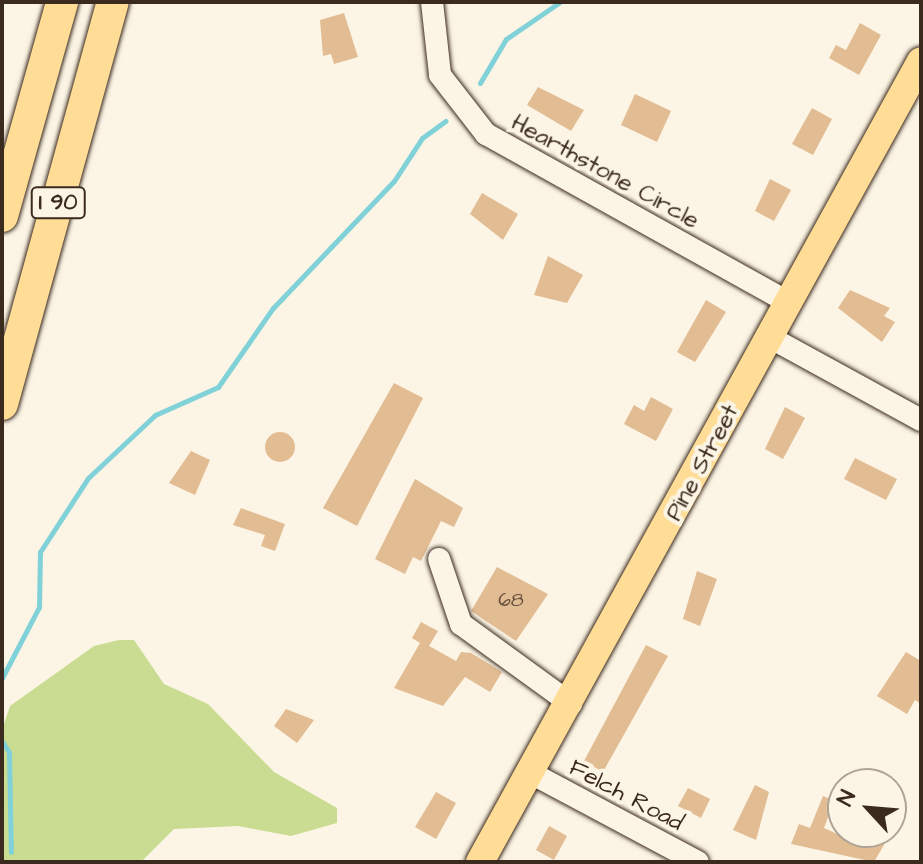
<!DOCTYPE html>
<style>
body{margin:0}
#map{position:relative;width:923px;height:864px;overflow:hidden;background:#fcf5e5;font-family:"Architects Daughter",sans-serif}
div>[style]{position:absolute}
.green>*{inset:0;background:#c9dc91}
.stream>*{height:5px;margin:-2.5px;padding:0 2.5px;transform-origin:2.5px;border-radius:2.5px;background:#80d1d8}
.building>*{inset:0;background:#e2bc93}
.round{border-radius:50%}
.roads{filter:drop-shadow(0 0 2px #3b2a1e) drop-shadow(0 0 2px #3b2a1e)}
.minor>*{height:22px;margin:-11px;padding:0 11px;transform-origin:11px;border-radius:11px;background:#fcf5e5}
.major>*{height:28px;margin:-14px;padding:0 14px;transform-origin:14px;border-radius:14px;background:#ffdd96}
.highway>*{height:32px;margin:-16px;padding:0 16px;transform-origin:16px;border-radius:16px;background:#ffdd96}
span{translate:-50% -50%;white-space:nowrap;text-align:center;line-height:1.15;-webkit-text-stroke:8px #fcf5e5;paint-order:stroke}
.number-label{font-size:20px;color:#654e3b}
.number-label span{-webkit-text-stroke-width:0}
.shield-label span{padding:2px 6px;background:#fcf5e5;border:2px solid;border-radius:6px;-webkit-text-stroke-width:0}
.shield-label{font-size:22px;color:#3b2a1e;font-weight:700}
.street-label{font-size:24px;color:#3b2a1e}
.frame{position:absolute;inset:0;border:4px solid #3b2a1e;pointer-events:none}
.north{position:absolute;left:827px;top:768px;width:80px;height:80px;box-sizing:border-box;background:#fcf5e5;border:2px solid #afa495;border-radius:50%;rotate:296deg;font-size:22px;font-weight:700;line-height:32px;text-align:center;color:#3b2a1e}
.north::after{content:'';display:block;margin:auto;width:28px;height:36px;background:#3b2a1e;clip-path:polygon(50% 0,100% 100%,50% 72%,0 100%)}
</style>
<div id="map">
<div class="green">
<div style="clip-path:polygon(119px 640px,134px 640px,164px 684px,208px 704px,274px 772px,337px 808px,337px 823px,291px 836px,238px 826px,174px 829px,141px 862px,2px 862px,3px 727px,10px 706px,94px 646px)"></div>
</div>
<div class="stream">
<div style="left:480px;top:83px;width:51px;rotate:-59.4deg"></div>
<div style="left:506px;top:39px;width:65px;rotate:-34.4deg"></div>
<div style="left:2px;top:678px;width:80px;rotate:-62.5deg"></div>
<div style="left:39px;top:607px;width:55px;rotate:-89deg"></div>
<div style="left:40px;top:552px;width:88px;rotate:-57deg"></div>
<div style="left:88px;top:478px;width:92px;rotate:-43.2deg"></div>
<div style="left:155px;top:415px;width:69px;rotate:-24deg"></div>
<div style="left:218px;top:387px;width:96px;rotate:-55.2deg"></div>
<div style="left:273px;top:308px;width:175px;rotate:-46.4deg"></div>
<div style="left:394px;top:181px;width:51px;rotate:-56.9deg"></div>
<div style="left:422px;top:138px;width:29px;rotate:-36deg"></div>
<div style="left:2px;top:741px;width:13px;rotate:58deg"></div>
<div style="left:9px;top:752px;width:100px;rotate:88.9deg"></div>
</div>
<div class="building">
<div style="clip-path:polygon(344px 13px,358px 57px,334px 64px,331px 54px,323px 56px,320px 20px)"></div>
<div style="clip-path:polygon(860px 23px,881px 35px,859px 75px,829px 58px,836px 45px,846px 50px)"></div>
<div style="clip-path:polygon(538px 87px,584px 110px,571px 131px,527px 105px)"></div>
<div style="clip-path:polygon(635px 94px,671px 111px,657px 142px,621px 125px)"></div>
<div style="clip-path:polygon(812px 108px,832px 119px,813px 155px,792px 144px)"></div>
<div style="clip-path:polygon(770px 179px,791px 190px,774px 221px,755px 211px)"></div>
<div style="clip-path:polygon(482px 193px,518px 214px,503px 240px,470px 214px)"></div>
<div style="clip-path:polygon(548px 256px,583px 275px,567px 303px,534px 295px)"></div>
<div style="clip-path:polygon(850px 290px,890px 308px,884px 316px,895px 322px,882px 342px,838px 308px)"></div>
<div style="clip-path:polygon(706px 300px,726px 312px,695px 362px,677px 352px)"></div>
<div style="clip-path:polygon(394px 383px,423px 398px,357px 526px,323px 508px)"></div>
<div style="clip-path:polygon(651px 397px,673px 409px,656px 441px,624px 424px,634px 405px,644px 411px)"></div>
<div style="clip-path:polygon(785px 407px,805px 418px,783px 459px,765px 449px)"></div>
<div class="round" style="left:265px;top:432px;width:30px;height:30px"></div>
<div style="clip-path:polygon(191px 451px,210px 460px,195px 495px,169px 483px)"></div>
<div style="clip-path:polygon(855px 458px,897px 479px,886px 500px,844px 479px)"></div>
<div style="clip-path:polygon(415px 479px,463px 508px,454px 527px,441px 521px,421px 561px,413px 557px,405px 574px,375px 559px)"></div>
<div style="clip-path:polygon(241px 508px,285px 524px,275px 551px,261px 546px,265px 535px,233px 525px)"></div>
<div style="clip-path:polygon(497px 567px,548px 594px,516px 641px,471px 611px)"></div>
<div style="clip-path:polygon(697px 571px,717px 579px,700px 626px,683px 619px)"></div>
<div style="clip-path:polygon(421px 622px,438px 631px,429px 646px,456px 661px,461px 652px,471px 653px,502px 672px,490px 692px,465px 677px,443px 706px,394px 688px,420px 643px,412px 638px)"></div>
<div style="clip-path:polygon(646px 645px,668px 656px,603px 772px,584px 761px)"></div>
<div style="clip-path:polygon(906px 652px,921px 661px,921px 704px,915px 700px,907px 714px,877px 696px)"></div>
<div style="clip-path:polygon(286px 709px,314px 720px,297px 743px,274px 726px)"></div>
<div style="clip-path:polygon(755px 785px,769px 792px,756px 840px,733px 830px)"></div>
<div style="clip-path:polygon(688px 788px,710px 799px,701px 818px,678px 806px)"></div>
<div style="clip-path:polygon(436px 792px,456px 803px,436px 839px,415px 827px)"></div>
<div style="clip-path:polygon(823px 796px,834px 801px,824px 828px,862px 845px,873px 836px,885px 843px,874px 862px,791px 844px,799px 824px,810px 828px)"></div>
<div style="clip-path:polygon(549px 826px,567px 836px,554px 860px,536px 850px)"></div>
</div>
<div class="roads">
<div class="minor">
<div style="left:432px;top:2px;width:73px;rotate:83.7deg"></div>
<div style="left:440px;top:75px;width:75px;rotate:52.1deg"></div>
<div style="left:486px;top:134px;width:348px;rotate:29.1deg"></div>
<div style="left:771px;top:338px;width:171px;rotate:28.7deg"></div>
<div style="left:439px;top:559px;width:69px;rotate:71.3deg"></div>
<div style="left:461px;top:624px;width:136px;rotate:36deg"></div>
<div style="left:531px;top:773px;width:189px;rotate:28.1deg"></div>
</div>
<div class="major">
<div style="left:480px;top:862px;width:914px;rotate:-61.16deg"></div>
</div>
<div class="highway">
<div style="left:2px;top:216px;width:222px;rotate:-74.3deg"></div>
<div style="left:2px;top:404px;width:417px;rotate:-74.6deg"></div>
</div>
</div>
<div class="number-label">
<span style="left:511px;top:600px">68</span>
</div>
<div class="shield-label">
<span style="left:58px;top:203px">I 90</span>
</div>
<div class="street-label">
<span style="left:605px;top:172px;rotate:29deg">Hearthstone Circle</span>
<span style="left:703px;top:463px;rotate:-62deg">Pine Street</span>
<span style="left:626px;top:796px;rotate:28deg">Felch Road</span>
</div>
<div class="frame"></div>
<div class="north">N</div>
</div>
